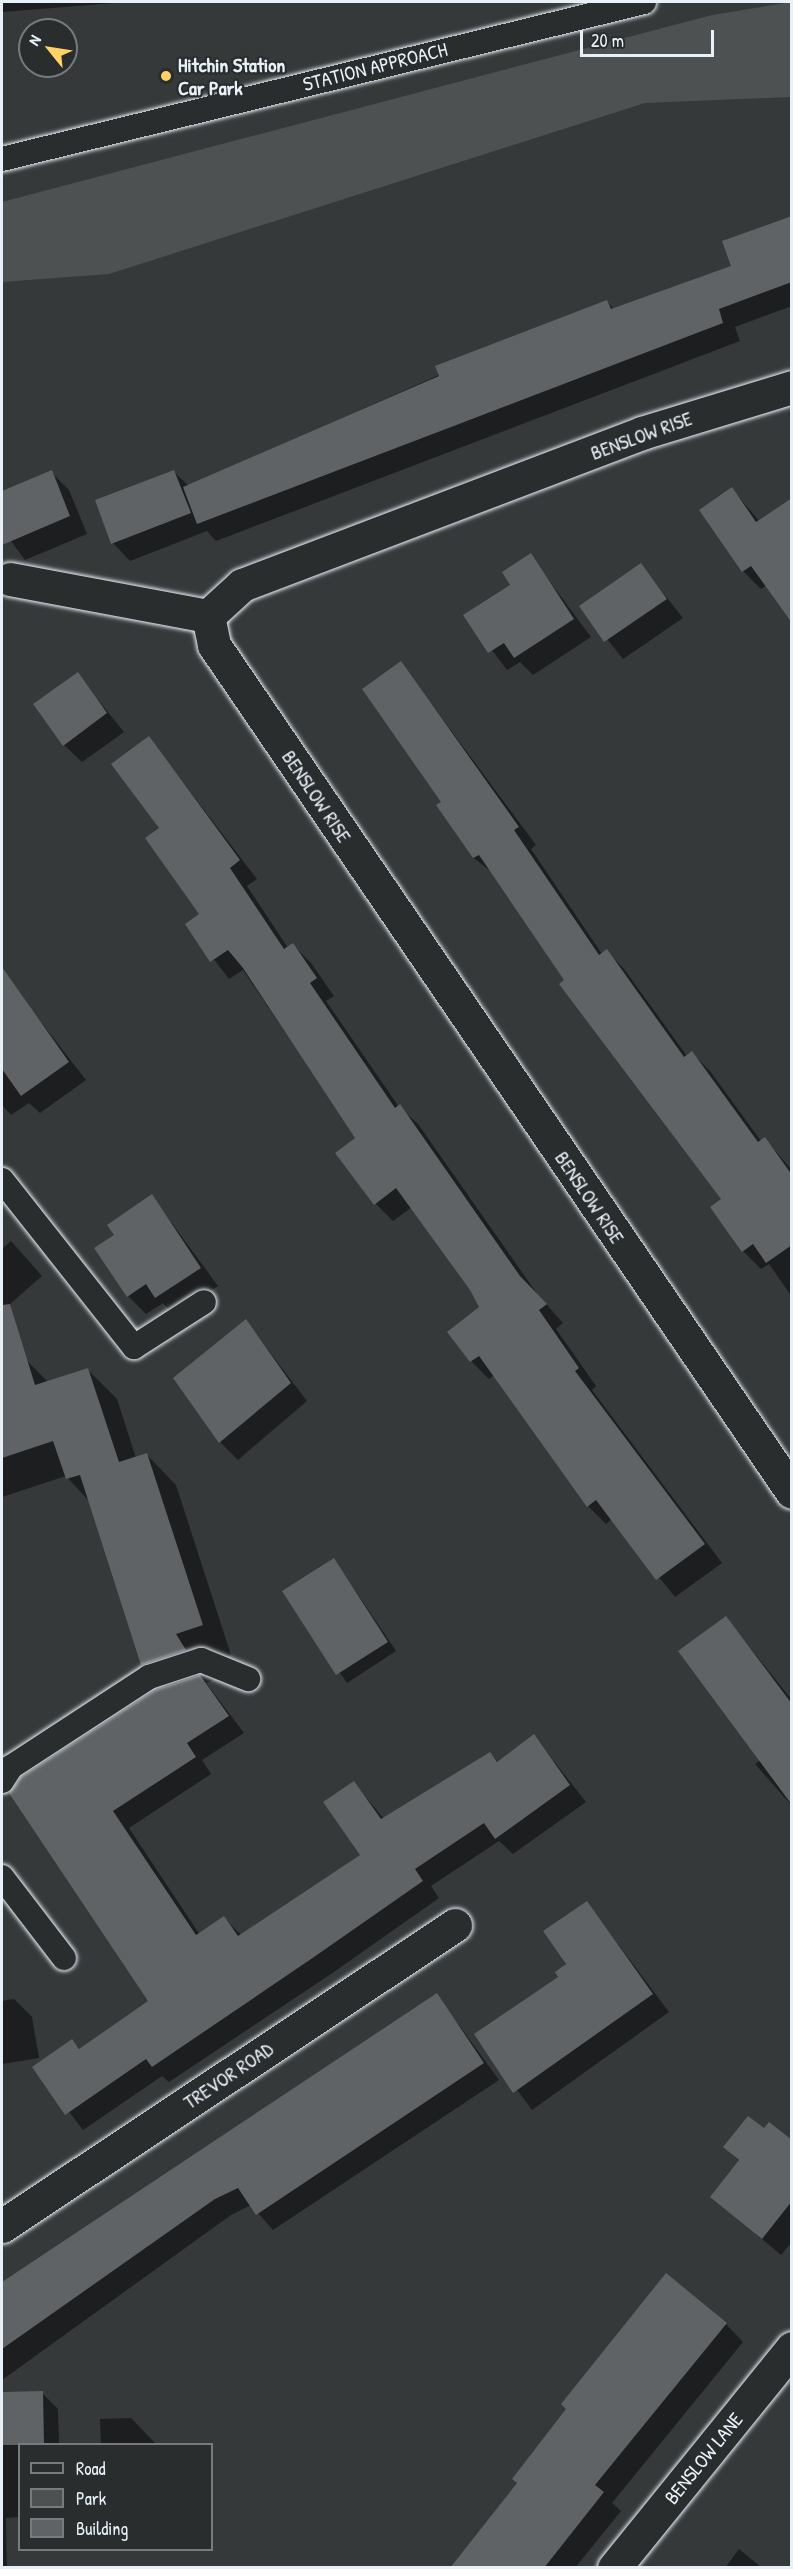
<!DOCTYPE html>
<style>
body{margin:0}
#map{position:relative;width:793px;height:2569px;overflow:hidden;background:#35393a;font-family:"Patrick Hand",sans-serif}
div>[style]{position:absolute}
.green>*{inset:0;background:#4d5152}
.shadow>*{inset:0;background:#0007}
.building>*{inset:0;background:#5f6365}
.roads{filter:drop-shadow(0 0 2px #e8f1f8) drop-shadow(0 0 2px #e8f1f8)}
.service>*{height:24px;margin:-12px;padding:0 12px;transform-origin:12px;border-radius:12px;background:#2a2d2e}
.minor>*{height:33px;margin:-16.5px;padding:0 16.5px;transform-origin:16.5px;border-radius:16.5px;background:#2a2d2e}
.dots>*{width:16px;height:16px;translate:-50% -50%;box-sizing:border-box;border:3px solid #2a2d2e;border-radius:50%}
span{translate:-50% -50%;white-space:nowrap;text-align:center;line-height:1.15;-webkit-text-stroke:4.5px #2a2d2e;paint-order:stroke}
.poi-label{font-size:20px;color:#e8f1f8;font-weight:700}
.left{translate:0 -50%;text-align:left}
.street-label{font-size:20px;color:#e8f1f8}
.frame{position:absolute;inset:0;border:3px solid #e8f1f8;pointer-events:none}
.legend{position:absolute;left:18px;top:2443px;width:195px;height:108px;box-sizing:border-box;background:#2a2d2e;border:2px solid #767b7f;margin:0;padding:8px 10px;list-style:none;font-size:18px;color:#e8f1f8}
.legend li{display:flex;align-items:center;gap:12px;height:30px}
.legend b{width:30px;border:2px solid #767b7f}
.north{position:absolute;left:18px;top:18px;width:60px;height:60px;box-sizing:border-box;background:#2a2d2e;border:2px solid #767b7f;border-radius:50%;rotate:300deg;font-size:16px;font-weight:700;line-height:24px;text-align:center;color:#e8f1f8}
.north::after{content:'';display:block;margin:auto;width:21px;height:27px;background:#ffd166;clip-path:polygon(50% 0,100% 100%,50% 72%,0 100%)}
.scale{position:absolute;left:580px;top:30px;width:134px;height:27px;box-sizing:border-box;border:3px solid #e8f1f8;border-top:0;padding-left:8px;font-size:18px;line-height:21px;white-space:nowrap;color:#e8f1f8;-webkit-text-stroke:4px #2a2d2e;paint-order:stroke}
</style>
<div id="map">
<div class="green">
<div style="clip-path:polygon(791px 2px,791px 97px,645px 103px,109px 274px,2px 282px,2px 202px,712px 15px)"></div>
</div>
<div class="shadow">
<div style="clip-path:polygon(2px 2px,127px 2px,2px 12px)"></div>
<div style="clip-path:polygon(792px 226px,792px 306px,735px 327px,740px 341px,216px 541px,207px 531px,130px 561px,113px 543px,174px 472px,189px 486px,606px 301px,615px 310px,733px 267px)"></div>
<div style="clip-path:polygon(51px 472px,69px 490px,87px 534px,25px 560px,2px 529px,2px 492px)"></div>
<div style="clip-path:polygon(732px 489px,760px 522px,767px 585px,761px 589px,743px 571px)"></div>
<div style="clip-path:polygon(530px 555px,591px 637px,533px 675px,520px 662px,507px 670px,465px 615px,512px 585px)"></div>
<div style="clip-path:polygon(641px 565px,683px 618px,623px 659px,581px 606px)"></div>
<div style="clip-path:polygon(401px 663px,536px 845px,531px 849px,602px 954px,607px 951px,624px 969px,687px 1056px,692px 1053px,710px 1071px,761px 1141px,765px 1139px,792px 1170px,792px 1297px,769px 1264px,761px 1269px,743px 1251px,723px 1200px,494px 874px,474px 858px,438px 806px,443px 802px)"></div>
<div style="clip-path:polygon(77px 674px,124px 732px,82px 762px,64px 745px)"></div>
<div style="clip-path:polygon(149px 738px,257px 879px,247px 886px,288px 948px,293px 945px,311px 963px,334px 996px,326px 1001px,399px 1107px,418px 1124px,538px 1295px,563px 1323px,556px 1329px,596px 1386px,592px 1390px,722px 1563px,675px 1597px,612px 1519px,606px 1524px,588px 1506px,494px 1375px,489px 1379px,471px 1361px,481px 1308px,472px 1289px,412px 1207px,393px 1221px,376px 1204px,357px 1138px,243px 970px,229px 979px,187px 924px,201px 914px,161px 829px)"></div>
<div style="clip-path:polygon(20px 995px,86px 1080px,40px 1113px,29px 1103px,11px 1115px,2px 1105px,2px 1009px)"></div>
<div style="clip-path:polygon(152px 1196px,218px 1286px,174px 1315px,163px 1303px,146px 1314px,128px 1296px,116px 1235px)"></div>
<div style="clip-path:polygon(11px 1241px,42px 1276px,2px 1311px,2px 1249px)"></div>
<div style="clip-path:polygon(246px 1321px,307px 1401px,238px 1460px,220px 1442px)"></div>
<div style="clip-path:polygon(27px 1361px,48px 1382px,87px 1369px,117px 1399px,136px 1458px,147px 1455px,176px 1485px,231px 1655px,204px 1664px,214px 1680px,206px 1683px,244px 1733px,202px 1760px,211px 1774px,129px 1828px,200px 1935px,224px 1918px,242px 1936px,362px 1855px,354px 1783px,384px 1819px,490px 1754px,499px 1763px,534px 1736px,586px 1802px,513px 1854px,499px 1841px,431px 1886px,439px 1898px,331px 1974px,169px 2082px,162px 2076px,83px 2130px,35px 2067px,72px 2041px,81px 2050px,150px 2002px,11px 1793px,168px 1690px,142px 1664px,89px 1501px,66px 1476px,2px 1497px,2px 1370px)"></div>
<div style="clip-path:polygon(334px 1559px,396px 1651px,347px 1683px,284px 1592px)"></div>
<div style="clip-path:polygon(726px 1618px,792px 1700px,792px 1806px,755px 1764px,760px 1760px)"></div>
<div style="clip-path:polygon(587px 1903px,669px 2012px,532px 2110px,476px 2034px,560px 1978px)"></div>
<div style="clip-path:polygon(437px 1995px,499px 2080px,273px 2230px,251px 2205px,231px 2215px,2px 2380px,2px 2287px)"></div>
<div style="clip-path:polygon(14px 1999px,32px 2017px,39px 2058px,2px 2064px,2px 2001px)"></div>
<div style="clip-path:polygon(765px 2131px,792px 2142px,792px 2242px,781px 2255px,712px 2197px,740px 2162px,725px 2147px)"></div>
<div style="clip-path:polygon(726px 2324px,743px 2342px,612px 2503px,621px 2511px,575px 2568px,450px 2568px)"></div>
<div style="clip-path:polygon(42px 2393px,58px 2409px,59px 2444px,20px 2444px,20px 2517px,6px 2518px,7px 2568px,2px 2568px,2px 2394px)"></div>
<div style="clip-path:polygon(131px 2418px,156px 2444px,101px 2444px,100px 2419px)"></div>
<div style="clip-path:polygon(739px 2549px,762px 2568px,725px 2568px)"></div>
</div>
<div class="building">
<div style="clip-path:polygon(792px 216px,792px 282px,719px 309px,723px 323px,197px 524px,183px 487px,439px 376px,435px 366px,607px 300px,611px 309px,731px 266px,722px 241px)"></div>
<div style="clip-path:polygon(52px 470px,70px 516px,2px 545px,2px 491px)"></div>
<div style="clip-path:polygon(174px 470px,191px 513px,111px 544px,95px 500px)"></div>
<div style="clip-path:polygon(732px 487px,756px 522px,792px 498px,792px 623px,751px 566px,742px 572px,699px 510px)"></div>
<div style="clip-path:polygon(531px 553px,574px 619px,514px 658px,504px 643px,488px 653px,463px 615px,510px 585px,502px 572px)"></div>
<div style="clip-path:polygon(641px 563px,667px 599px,604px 642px,579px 606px)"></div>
<div style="clip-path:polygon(401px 661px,519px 827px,514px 830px,599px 955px,607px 949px,684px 1057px,692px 1051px,758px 1142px,765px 1137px,792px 1175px,792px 1245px,766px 1263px,753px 1244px,742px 1252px,724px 1227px,710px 1207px,721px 1199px,559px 984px,564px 980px,479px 855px,473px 858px,436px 805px,441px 802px,362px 689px)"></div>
<div style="clip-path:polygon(78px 672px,107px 713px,63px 746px,33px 704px)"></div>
<div style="clip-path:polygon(149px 736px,240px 860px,230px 868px,284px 949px,293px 943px,317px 978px,310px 983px,395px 1108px,400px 1104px,520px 1276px,547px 1304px,539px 1310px,579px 1368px,575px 1371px,705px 1544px,656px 1580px,596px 1500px,587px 1507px,479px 1356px,470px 1362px,447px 1332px,479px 1307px,470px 1290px,396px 1188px,374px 1205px,335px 1153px,355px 1138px,243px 968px,228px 950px,210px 962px,185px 924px,199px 914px,145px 838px,159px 828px,111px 764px)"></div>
<div style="clip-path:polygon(2px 967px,69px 1062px,21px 1096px,2px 1069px)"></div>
<div style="clip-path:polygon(152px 1194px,201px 1268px,155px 1298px,146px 1284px,127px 1297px,94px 1248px,114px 1235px,107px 1225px)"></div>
<div style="clip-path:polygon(10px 1304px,35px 1385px,88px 1368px,119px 1462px,147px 1453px,203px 1625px,176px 1634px,186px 1650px,141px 1665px,80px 1475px,66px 1479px,53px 1441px,2px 1458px,2px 1305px)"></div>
<div style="clip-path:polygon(246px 1319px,291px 1383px,219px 1443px,173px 1378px)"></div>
<div style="clip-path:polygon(334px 1558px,388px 1642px,336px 1675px,282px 1591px)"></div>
<div style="clip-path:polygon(726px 1616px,792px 1704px,792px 1805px,678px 1651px)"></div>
<div style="clip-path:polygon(200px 1675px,229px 1716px,187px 1743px,196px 1757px,113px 1811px,196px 1935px,224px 1916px,238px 1936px,360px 1855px,323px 1802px,354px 1781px,381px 1819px,490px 1752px,497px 1762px,534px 1734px,570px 1785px,495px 1839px,484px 1823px,415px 1869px,423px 1881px,314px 1957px,152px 2067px,146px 2059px,65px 2115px,32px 2067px,72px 2039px,79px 2049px,148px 2001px,9px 1793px,21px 1777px,155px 1690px)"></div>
<div style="clip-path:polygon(587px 1901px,653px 1994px,513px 2093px,474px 2034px,558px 1977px,555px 1972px,566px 1964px,543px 1931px)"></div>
<div style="clip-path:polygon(437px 1993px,484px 2063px,256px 2215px,238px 2188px,215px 2199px,2px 2349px,2px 2282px)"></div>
<div style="clip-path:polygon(748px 2116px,764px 2128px,769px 2122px,792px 2140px,792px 2201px,762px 2239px,710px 2197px,739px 2160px,723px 2147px)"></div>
<div style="clip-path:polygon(666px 2273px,727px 2323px,595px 2485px,604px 2492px,544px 2568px,450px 2568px,517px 2483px,512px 2479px,566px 2409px,561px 2404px)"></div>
<div style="clip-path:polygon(43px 2391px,44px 2445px,2px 2445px,2px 2392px)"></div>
</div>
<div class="roads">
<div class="service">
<div style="left:2px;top:159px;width:661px;rotate:-13.74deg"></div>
<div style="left:2px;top:1180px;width:213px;rotate:51.7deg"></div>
<div style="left:134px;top:1347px;width:83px;rotate:-32.7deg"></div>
<div style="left:2px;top:1781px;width:17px;rotate:-57deg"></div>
<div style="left:11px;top:1767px;width:165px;rotate:-33.1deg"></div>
<div style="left:149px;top:1677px;width:55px;rotate:-18.1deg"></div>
<div style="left:201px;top:1660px;width:51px;rotate:22deg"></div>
<div style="left:2px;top:1877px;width:102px;rotate:52.6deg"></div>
</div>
<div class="minor">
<div style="left:792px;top:387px;width:157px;rotate:163deg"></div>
<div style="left:642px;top:433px;width:428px;rotate:159.2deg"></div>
<div style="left:242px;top:585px;width:46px;rotate:137.6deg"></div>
<div style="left:208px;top:616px;width:30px;rotate:78deg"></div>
<div style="left:214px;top:645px;width:1025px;rotate:55.69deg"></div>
<div style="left:10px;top:579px;width:201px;rotate:10.6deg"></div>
<div style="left:2px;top:2226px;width:544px;rotate:-33.6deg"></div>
<div style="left:614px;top:2568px;width:283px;rotate:-51deg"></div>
</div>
</div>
<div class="dots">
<div style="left:166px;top:76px;background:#ffd166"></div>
</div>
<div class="poi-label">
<span class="left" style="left:178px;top:76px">Hitchin Station<br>Car Park</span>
</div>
<div class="street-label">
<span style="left:375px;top:66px;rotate:-14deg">STATION APPROACH</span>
<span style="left:641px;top:435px;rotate:-20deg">BENSLOW RISE</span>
<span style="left:317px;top:796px;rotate:56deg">BENSLOW RISE</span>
<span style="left:590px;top:1197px;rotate:56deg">BENSLOW RISE</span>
<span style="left:228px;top:2075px;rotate:-34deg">TREVOR ROAD</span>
<span style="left:703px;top:2458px;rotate:-51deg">BENSLOW LANE</span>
</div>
<div class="frame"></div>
<ul class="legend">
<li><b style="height:8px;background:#2a2d2e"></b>Road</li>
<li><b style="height:16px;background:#4d5152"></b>Park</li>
<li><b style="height:16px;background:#5f6365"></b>Building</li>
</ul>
<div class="north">N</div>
<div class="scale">20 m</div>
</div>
